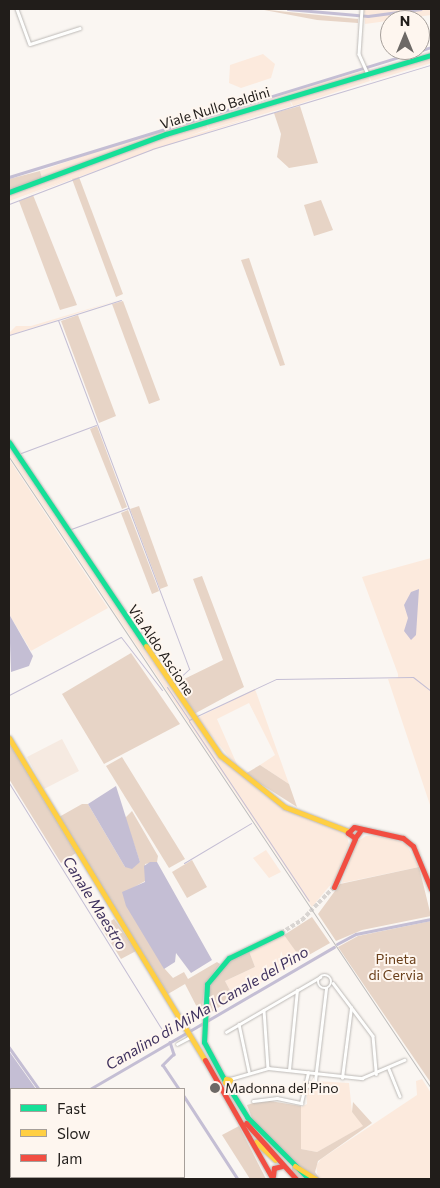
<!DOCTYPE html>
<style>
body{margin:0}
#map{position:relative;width:440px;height:1188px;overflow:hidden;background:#faf6f2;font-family:Commissioner,sans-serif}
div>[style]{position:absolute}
.built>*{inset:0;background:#f6eae1}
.green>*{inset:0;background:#fceadd}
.forest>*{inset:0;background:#e7d4c6}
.water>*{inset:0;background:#c4bed4}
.stream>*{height:1px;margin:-0.5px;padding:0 0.5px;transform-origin:0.5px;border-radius:0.5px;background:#c4bed4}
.canal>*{height:2.5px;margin:-1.25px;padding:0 1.25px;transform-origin:1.25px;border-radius:1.25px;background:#c4bed4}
.secondary-tunnel>*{height:4px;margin-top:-2px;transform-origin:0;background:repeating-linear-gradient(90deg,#d9d5d2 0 4px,transparent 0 6px)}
.roads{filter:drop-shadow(0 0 1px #bdbab7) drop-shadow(0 0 1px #bdbab7)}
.street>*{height:2.5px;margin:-1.25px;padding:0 1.25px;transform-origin:1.25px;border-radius:1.25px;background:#fefefd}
.street>.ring{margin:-1.25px;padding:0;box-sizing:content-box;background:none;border:2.5px solid #fefefd;border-radius:50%}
.fast>*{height:5px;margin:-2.5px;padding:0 2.5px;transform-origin:2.5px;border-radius:2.5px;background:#16e098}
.slow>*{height:5px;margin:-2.5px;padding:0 2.5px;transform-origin:2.5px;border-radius:2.5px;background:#ffcf43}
.jam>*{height:5px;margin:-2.5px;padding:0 2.5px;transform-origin:2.5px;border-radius:2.5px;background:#f24e42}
.rail>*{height:1px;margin:-0.5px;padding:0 0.5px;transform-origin:0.5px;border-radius:0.5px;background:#bebdbc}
.dots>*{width:14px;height:14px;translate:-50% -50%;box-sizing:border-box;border:2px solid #fef6ef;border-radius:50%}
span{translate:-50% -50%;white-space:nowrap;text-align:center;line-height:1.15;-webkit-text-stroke:4px #fef6ef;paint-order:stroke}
.street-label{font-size:14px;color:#211d1a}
.park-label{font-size:14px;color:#6b411c}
.poi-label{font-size:14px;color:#211d1a}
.left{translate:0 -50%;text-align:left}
.water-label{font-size:15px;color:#3e315e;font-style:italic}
.frame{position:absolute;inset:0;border:10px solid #211d1a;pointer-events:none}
.legend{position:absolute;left:10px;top:1088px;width:175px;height:90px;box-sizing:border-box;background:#fef6ef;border:1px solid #a69f9a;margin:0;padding:6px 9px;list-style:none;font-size:15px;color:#211d1a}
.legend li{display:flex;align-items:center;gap:10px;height:25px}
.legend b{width:25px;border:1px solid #a69f9a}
.north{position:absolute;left:380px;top:10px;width:50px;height:50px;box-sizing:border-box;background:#fef6ef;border:1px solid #a69f9a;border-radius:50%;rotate:0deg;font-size:14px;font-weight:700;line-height:20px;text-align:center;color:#211d1a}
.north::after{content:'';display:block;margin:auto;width:18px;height:22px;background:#6d6966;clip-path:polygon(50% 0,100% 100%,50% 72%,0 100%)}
</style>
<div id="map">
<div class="built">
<div style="clip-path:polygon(62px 739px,79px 771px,44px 789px,27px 757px)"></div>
</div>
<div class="green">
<div style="clip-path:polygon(364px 9px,431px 9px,431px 15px,365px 24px)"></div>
<div style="clip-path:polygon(263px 54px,275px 64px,271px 78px,241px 88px,229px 83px,230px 65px)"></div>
<div style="clip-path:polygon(431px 56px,431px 63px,371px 81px,369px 75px)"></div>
<div style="clip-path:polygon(365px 70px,365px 73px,213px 115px,213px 114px)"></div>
<div style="clip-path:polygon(368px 75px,370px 81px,293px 106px,289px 98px)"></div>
<div style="clip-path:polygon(289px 99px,292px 106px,209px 129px,207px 123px)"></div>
<div style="clip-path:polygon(273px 111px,153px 150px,18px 199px,152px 147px)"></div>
<div style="clip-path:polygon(208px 118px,42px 178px,40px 171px,141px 136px)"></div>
<div style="clip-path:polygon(206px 123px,208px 129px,9px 201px,9px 194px,24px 188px)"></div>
<div style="clip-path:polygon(122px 299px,10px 335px,9px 333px,16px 326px,31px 326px)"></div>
<div style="clip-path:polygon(9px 446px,213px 749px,264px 795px,346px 833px,349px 844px,337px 877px,312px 907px,9px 455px)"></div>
<div style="clip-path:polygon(9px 459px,108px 608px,31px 651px,9px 614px)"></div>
<div style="clip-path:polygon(431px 558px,431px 808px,388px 679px,398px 678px,398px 674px,362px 577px)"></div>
<div style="clip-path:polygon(255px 689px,289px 784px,260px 765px,275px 755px,249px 703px,217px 719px,239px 769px,197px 718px)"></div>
<div style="clip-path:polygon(383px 835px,406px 844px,419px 867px,342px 883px,355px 843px,366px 836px)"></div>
<div style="clip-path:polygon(266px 850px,281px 872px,269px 878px,253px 858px)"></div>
<div style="clip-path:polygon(284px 935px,298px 953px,293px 964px,234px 998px,225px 981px,255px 967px,249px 951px)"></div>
<div style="clip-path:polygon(422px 1079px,431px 1093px,431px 1179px,318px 1178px,316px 1166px,321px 1159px,417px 1095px,416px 1081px)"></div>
<div style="clip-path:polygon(315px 1081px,349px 1083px,352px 1112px,364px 1126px,317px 1152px,301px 1149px,301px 1107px,307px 1104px,306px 1087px)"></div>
</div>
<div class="forest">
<div style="clip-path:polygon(259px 9px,358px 19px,358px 23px,317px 20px)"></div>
<div style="clip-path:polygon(300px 106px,318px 163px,289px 168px,277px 157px,281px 134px,274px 113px)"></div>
<div style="clip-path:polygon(40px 171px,42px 178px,9px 191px,9px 179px)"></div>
<div style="clip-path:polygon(79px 177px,123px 294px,116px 297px,72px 179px)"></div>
<div style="clip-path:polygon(33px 195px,77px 305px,60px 310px,19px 201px)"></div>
<div style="clip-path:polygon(321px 200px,333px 230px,314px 236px,304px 205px)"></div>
<div style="clip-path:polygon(249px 258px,285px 365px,280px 366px,241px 260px)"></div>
<div style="clip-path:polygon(123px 301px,160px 400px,149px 404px,112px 304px)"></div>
<div style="clip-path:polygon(78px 315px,116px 416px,99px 423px,61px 321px)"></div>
<div style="clip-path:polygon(97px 426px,127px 507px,122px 509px,90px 429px)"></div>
<div style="clip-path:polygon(139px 506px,168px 586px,160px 589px,130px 509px)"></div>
<div style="clip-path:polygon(128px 510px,159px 591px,152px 594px,121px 513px)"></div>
<div style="clip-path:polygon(202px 576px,244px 687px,194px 714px,174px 684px,223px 660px,193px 579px)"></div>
<div style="clip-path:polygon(131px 653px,180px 724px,104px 764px,62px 694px)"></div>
<div style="clip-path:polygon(9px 743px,76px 853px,61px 863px,9px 779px)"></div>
<div style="clip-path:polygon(122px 757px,185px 859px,169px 868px,106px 766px)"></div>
<div style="clip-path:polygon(260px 765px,289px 784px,297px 807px,245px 774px)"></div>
<div style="clip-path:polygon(82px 804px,88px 804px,125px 867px,140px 862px,125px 818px,132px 811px,158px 856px,157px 862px,145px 864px,147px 880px,127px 891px,124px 898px,164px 968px,173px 978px,184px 972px,188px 979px,217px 962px,220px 964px,205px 984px,201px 1015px,185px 984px,168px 994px,59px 817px)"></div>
<div style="clip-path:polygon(192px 860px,207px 887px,187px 898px,172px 872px)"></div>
<div style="clip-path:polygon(419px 867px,431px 916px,362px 930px,336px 941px,318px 914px,340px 884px)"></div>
<div style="clip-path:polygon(312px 917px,330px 943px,293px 964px,297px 953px,284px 935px)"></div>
<div style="clip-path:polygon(114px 919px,136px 951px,121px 959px,101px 927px)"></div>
<div style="clip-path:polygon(431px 921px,431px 1083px,338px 947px,358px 936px)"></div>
<div style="clip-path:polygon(249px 951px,255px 967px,225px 981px,234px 998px,205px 1016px,209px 982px,228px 961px)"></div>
<div style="clip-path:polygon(264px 1100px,301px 1106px,301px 1149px,317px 1152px,363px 1126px,352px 1112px,353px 1102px,372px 1123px,318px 1161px,315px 1172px,320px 1179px,298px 1179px,292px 1173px,292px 1163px,252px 1118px,247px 1105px)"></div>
<div style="clip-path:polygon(239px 1126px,266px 1179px,250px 1179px,222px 1135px)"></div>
</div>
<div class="water">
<div style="clip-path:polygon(419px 589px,416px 635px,411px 640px,404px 631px,408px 618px,404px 605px,411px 592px)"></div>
<div style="clip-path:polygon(9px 614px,33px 656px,29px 666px,11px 672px)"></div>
<div style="clip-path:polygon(116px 786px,140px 862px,132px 869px,125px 867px,88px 804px)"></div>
<div style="clip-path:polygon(150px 862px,157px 862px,212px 960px,191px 973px,176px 953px,175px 962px,164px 969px,126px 906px,122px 892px,145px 882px,144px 866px)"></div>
<div style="clip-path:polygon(9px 1051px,36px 1089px,11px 1089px,11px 1177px,106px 1179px,9px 1179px)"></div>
</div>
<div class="stream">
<div style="left:9px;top:204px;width:153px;rotate:-21deg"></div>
<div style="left:152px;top:149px;width:291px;rotate:-16.8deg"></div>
<div style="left:58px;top:320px;width:66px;rotate:-17.6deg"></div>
<div style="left:9px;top:335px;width:51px;rotate:-17deg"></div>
<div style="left:58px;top:320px;width:373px;rotate:69.4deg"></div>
<div style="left:189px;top:669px;width:21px;rotate:137deg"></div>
<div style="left:21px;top:453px;width:80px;rotate:-20.5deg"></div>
<div style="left:71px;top:529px;width:61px;rotate:-20.2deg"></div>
<div style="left:167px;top:687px;width:40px;rotate:56deg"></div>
<div style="left:189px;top:720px;width:4px;rotate:-27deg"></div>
<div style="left:9px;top:695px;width:126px;rotate:-27.4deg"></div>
<div style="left:121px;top:637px;width:67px;rotate:52.3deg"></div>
<div style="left:197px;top:716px;width:87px;rotate:-25.1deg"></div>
<div style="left:276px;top:679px;width:137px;rotate:-0.8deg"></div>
<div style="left:413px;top:677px;width:23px;rotate:38deg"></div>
<div style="left:189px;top:721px;width:216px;rotate:56.3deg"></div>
<div style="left:9px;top:783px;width:296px;rotate:58.2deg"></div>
<div style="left:184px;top:863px;width:78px;rotate:-30.8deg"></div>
</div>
<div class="canal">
<div style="left:288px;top:9px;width:80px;rotate:5deg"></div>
<div style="left:368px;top:16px;width:53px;rotate:-7.5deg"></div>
<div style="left:9px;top:177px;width:442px;rotate:-17.1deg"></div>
<div style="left:337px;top:944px;width:21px;rotate:-28deg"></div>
<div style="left:356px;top:934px;width:76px;rotate:-11.3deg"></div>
<div style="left:170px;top:1042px;width:13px;rotate:72deg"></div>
<div style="left:174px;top:1054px;width:16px;rotate:135deg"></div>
<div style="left:163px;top:1065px;width:29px;rotate:56deg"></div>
<div style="left:9px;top:1047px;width:52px;rotate:54.5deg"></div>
<div style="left:90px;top:1089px;width:282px;rotate:-30.2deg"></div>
<div style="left:184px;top:1096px;width:99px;rotate:57deg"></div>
<div style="left:104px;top:1177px;width:3px;rotate:45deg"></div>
<div style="left:112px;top:1177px;width:3px;rotate:45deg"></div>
</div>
<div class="secondary-tunnel">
<div style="left:281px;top:933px;width:25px;rotate:-32deg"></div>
<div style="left:302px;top:920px;width:46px;rotate:-45.9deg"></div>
</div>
<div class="roads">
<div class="street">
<div style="left:17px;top:9px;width:37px;rotate:70deg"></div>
<div style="left:30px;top:44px;width:52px;rotate:-17.7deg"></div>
<div style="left:362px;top:9px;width:45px;rotate:93.8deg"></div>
<div style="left:359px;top:54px;width:22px;rotate:66deg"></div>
<div class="ring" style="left:318px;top:975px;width:11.5px;height:11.5px"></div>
<div style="left:333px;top:983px;width:66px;rotate:53deg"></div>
<div style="left:373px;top:1036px;width:38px;rotate:85deg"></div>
<div style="left:264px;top:1010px;width:58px;rotate:86.1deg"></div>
<div style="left:239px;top:1024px;width:48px;rotate:78deg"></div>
<div style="left:226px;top:1032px;width:109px;rotate:-30.3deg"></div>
<div style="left:177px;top:1044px;width:15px;rotate:-28deg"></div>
<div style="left:389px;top:1069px;width:29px;rotate:68deg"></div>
<div style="left:289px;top:1070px;width:80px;rotate:-84.3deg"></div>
<div style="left:342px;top:1078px;width:71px;rotate:-82.7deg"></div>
<div style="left:230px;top:1079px;width:40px;rotate:-16deg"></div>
<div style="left:268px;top:1068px;width:95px;rotate:6.1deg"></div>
<div style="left:362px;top:1078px;width:46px;rotate:-23.2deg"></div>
<div style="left:306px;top:1087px;width:11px;rotate:-34deg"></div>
<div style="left:315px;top:1081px;width:93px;rotate:-83.2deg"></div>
<div style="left:253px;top:1101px;width:24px;rotate:-7deg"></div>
<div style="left:277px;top:1098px;width:25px;rotate:12deg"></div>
<div style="left:301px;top:1103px;width:31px;rotate:-77deg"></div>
</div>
<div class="fast">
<div style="left:9px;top:192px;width:167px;rotate:-20.3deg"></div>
<div style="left:166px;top:134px;width:277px;rotate:-16.6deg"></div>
<div style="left:9px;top:442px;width:246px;rotate:56.1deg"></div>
<div style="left:225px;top:1081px;width:44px;rotate:-118.3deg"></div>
<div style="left:204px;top:1042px;width:58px;rotate:-87deg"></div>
<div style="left:207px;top:984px;width:34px;rotate:-50deg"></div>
<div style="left:229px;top:958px;width:58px;rotate:-25.7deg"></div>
<div style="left:226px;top:1083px;width:40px;rotate:58deg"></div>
<div style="left:247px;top:1117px;width:88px;rotate:45deg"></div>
</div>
<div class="slow">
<div style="left:146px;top:646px;width:132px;rotate:55.8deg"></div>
<div style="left:220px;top:755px;width:83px;rotate:38.7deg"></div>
<div style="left:285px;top:807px;width:67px;rotate:20.9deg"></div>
<div style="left:9px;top:738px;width:377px;rotate:58.7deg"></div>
<div style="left:226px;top:1079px;width:4px;rotate:14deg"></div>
<div style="left:230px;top:1080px;width:4px;rotate:124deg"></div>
<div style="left:228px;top:1083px;width:3px;rotate:-162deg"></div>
<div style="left:225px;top:1082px;width:3px;rotate:-72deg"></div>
<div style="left:256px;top:1142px;width:26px;rotate:43deg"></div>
<div style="left:295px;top:1166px;width:25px;rotate:32deg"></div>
</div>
<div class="jam">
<div style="left:360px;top:831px;width:9px;rotate:126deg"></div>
<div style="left:355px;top:838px;width:9px;rotate:-144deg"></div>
<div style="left:348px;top:833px;width:8px;rotate:-45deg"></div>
<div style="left:354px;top:827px;width:50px;rotate:12.7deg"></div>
<div style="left:403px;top:838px;width:13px;rotate:39deg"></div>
<div style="left:413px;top:846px;width:47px;rotate:67.3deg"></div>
<div style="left:334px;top:887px;width:52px;rotate:-66.4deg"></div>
<div style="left:205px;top:1060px;width:137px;rotate:60.3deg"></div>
<div style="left:246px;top:1123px;width:75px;rotate:48.2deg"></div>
<div style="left:273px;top:1176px;width:8px;rotate:-83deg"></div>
<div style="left:274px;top:1168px;width:8px;rotate:-14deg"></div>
</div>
</div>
<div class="rail">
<div style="left:9px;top:457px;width:759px;rotate:56.23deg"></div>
</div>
<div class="dots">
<div style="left:215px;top:1088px;background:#6d6966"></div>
</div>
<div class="street-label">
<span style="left:215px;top:108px;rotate:-17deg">Viale Nullo Baldini</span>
<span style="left:161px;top:650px;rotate:56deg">Via Aldo Ascione</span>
</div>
<div class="park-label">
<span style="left:396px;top:967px">Pineta<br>di Cervia</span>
</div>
<div class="poi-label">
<span class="left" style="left:225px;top:1088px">Madonna del Pino</span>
</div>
<div class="water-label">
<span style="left:95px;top:903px;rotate:58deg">Canale Maestro</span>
<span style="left:207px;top:1008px;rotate:-30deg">Canalino di MiMa | Canale del Pino</span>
</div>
<div class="frame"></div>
<ul class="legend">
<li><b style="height:6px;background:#16e098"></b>Fast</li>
<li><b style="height:6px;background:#ffcf43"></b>Slow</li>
<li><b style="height:6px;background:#f24e42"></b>Jam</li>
</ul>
<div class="north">N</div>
</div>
